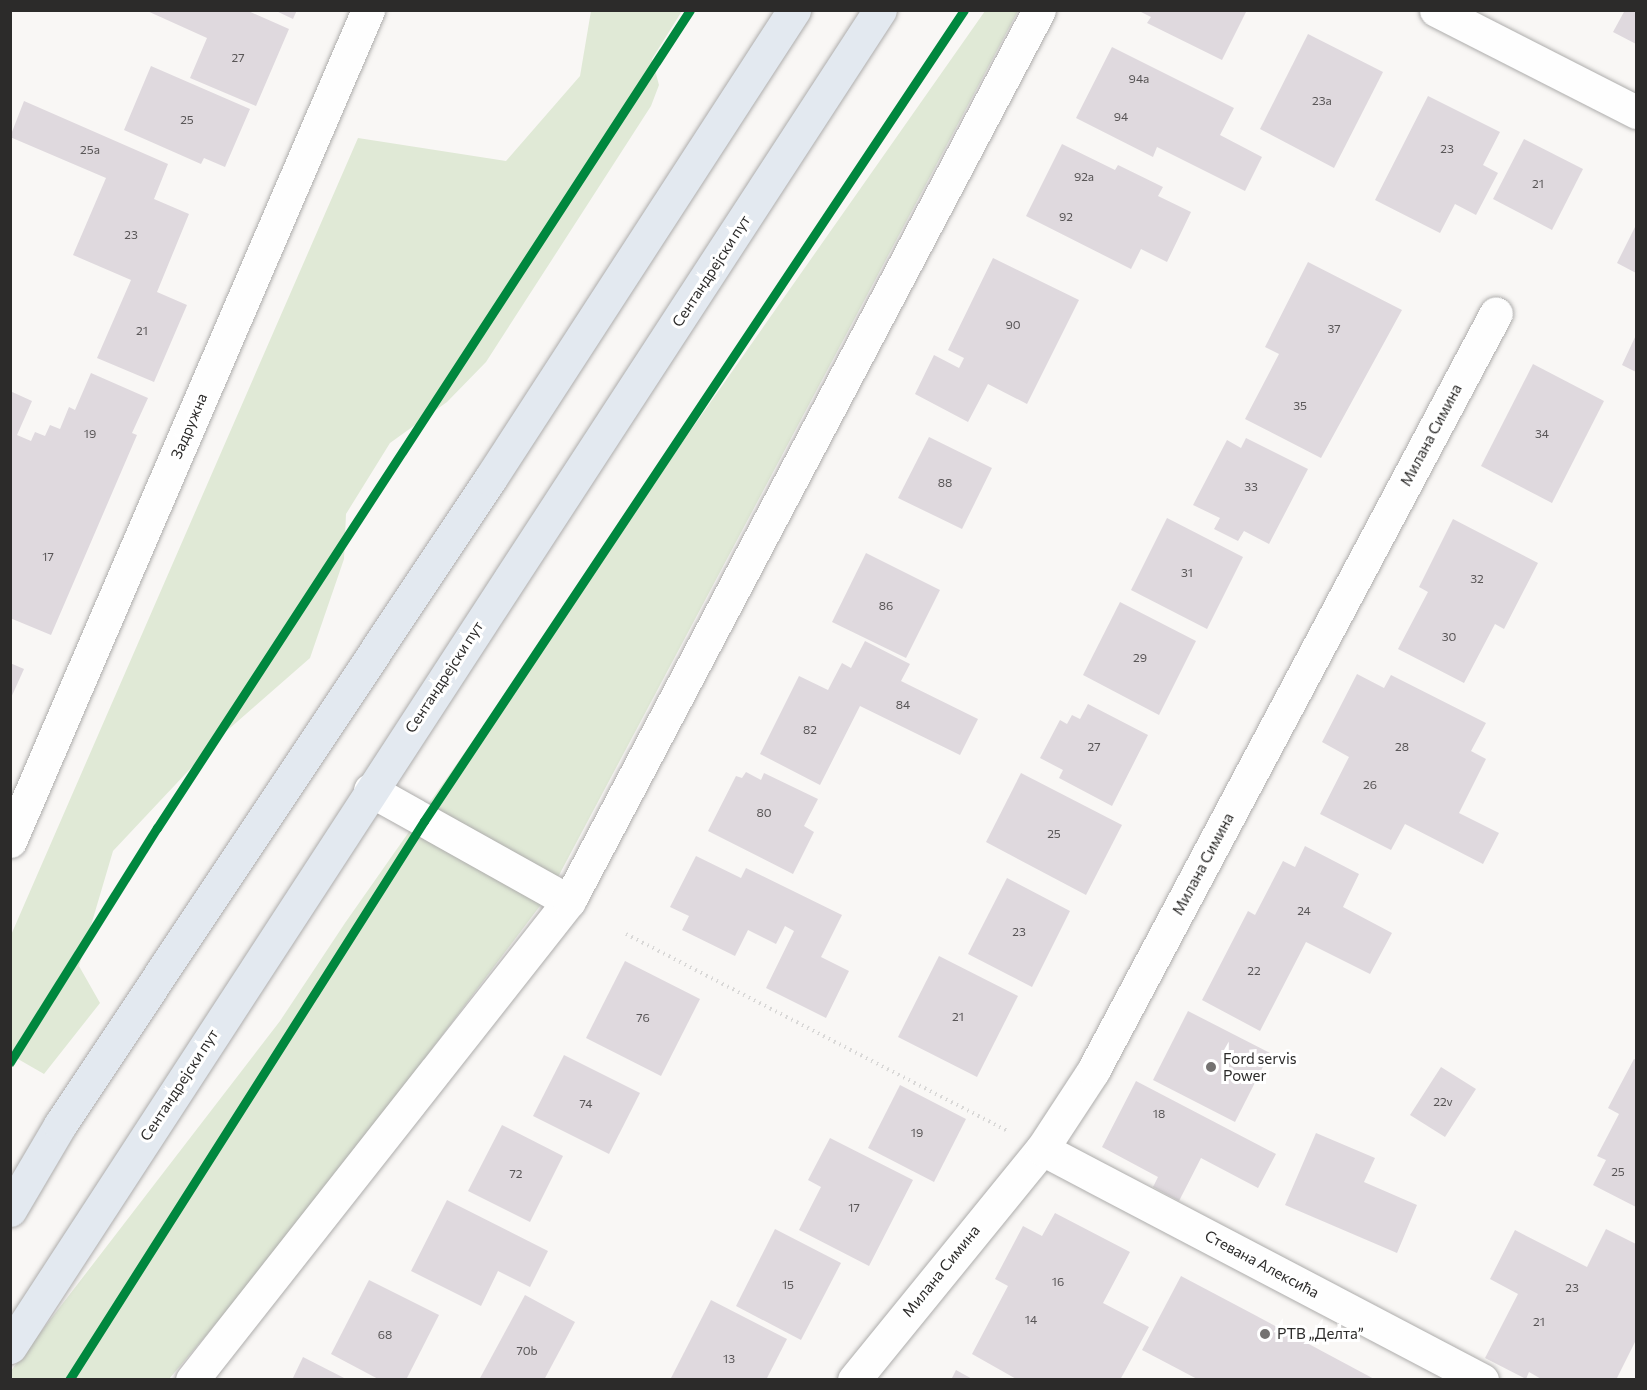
<!DOCTYPE html>
<meta charset="utf-8">
<style>
body{margin:0}
#map{position:relative;width:1647px;height:1390px;overflow:hidden;background:#f9f7f5;font-family:Commissioner,sans-serif}
div>[style]{position:absolute}
.green>*{inset:0;background:#e0e9d6}
.building>*{inset:0;background:#dfd9de}
.path>*{height:4px;margin-top:-2px;transform-origin:0;background:repeating-linear-gradient(90deg,#d9d8d7 0 1.5px,transparent 0 6px)}
.roads{filter:drop-shadow(0 0 2px #aeadac) drop-shadow(0 0 2px #aeadac)}
.minor>*{height:33px;margin:-16.5px;padding:0 16.5px;transform-origin:16.5px;border-radius:16.5px;background:#fefefe}
.major>*{height:33px;margin:-16.5px;padding:0 16.5px;transform-origin:16.5px;border-radius:16.5px;background:#e3e9f0}
.cycleway>*{height:9px;margin:-4.5px;padding:0 4.5px;transform-origin:4.5px;border-radius:4.5px;background:#00873e}
.dots>*{width:16px;height:16px;translate:-50% -50%;box-sizing:border-box;border:3px solid #fff;border-radius:50%}
span{translate:-50% -50%;white-space:nowrap;text-align:center;line-height:1.15;-webkit-text-stroke:6px #fff;paint-order:stroke}
.number-label{font-size:12px;color:#595657}
.number-label span{-webkit-text-stroke-width:0}
.street-label{font-size:15px;color:#2c2b2a}
.poi-label{font-size:15px;color:#2c2b2a}
.left{translate:0 -50%;text-align:left}
.frame{position:absolute;inset:0;border:12px solid #2c2b2a;pointer-events:none}
</style>
<div id="map">
<div class="green">
<div style="clip-path:polygon(591px 11px,682px 11px,652px 59px,659px 85px,651px 106px,486px 362px,447px 402px,390px 443px,346px 514px,344px 559px,310px 658px,222px 735px,113px 851px,79px 966px,100px 1003px,44px 1074px,11px 1055px,11px 935px,358px 138px,506px 161px,580px 76px)"></div>
<div style="clip-path:polygon(985px 11px,1018px 11px,549px 894px,292px 1234px,169px 1379px,11px 1380px,10px 1372px,280px 1021px,345px 923px)"></div>
</div>
<div class="building">
<div style="clip-path:polygon(145px 10px,246px 10px,289px 29px,256px 106px,190px 78px,207px 38px)"></div>
<div style="clip-path:polygon(274px 10px,297px 10px,293px 19px)"></div>
<div style="clip-path:polygon(1137px 10px,1247px 10px,1222px 60px,1147px 23px,1151px 17px)"></div>
<div style="clip-path:polygon(1625px 10px,1636px 10px,1636px 44px,1613px 32px)"></div>
<div style="clip-path:polygon(1308px 34px,1383px 72px,1334px 168px,1260px 129px)"></div>
<div style="clip-path:polygon(1112px 47px,1234px 108px,1220px 135px,1262px 157px,1245px 191px,1157px 147px,1153px 157px,1076px 118px)"></div>
<div style="clip-path:polygon(151px 66px,250px 109px,225px 167px,204px 158px,201px 164px,124px 130px)"></div>
<div style="clip-path:polygon(1428px 96px,1500px 132px,1483px 165px,1498px 173px,1476px 215px,1455px 204px,1440px 233px,1375px 200px)"></div>
<div style="clip-path:polygon(24px 101px,168px 164px,154px 199px,189px 214px,157px 292px,187px 305px,154px 382px,97px 358px,131px 280px,73px 255px,106px 178px,10px 137px)"></div>
<div style="clip-path:polygon(1524px 139px,1583px 169px,1552px 230px,1493px 199px)"></div>
<div style="clip-path:polygon(1062px 144px,1115px 170px,1118px 165px,1163px 187px,1158px 196px,1191px 212px,1167px 262px,1141px 249px,1131px 269px,1026px 216px)"></div>
<div style="clip-path:polygon(1636px 225px,1636px 273px,1617px 263px)"></div>
<div style="clip-path:polygon(993px 258px,1079px 300px,1027px 404px,988px 384px,968px 422px,915px 394px,934px 355px,959px 368px,964px 358px,948px 350px)"></div>
<div style="clip-path:polygon(1308px 262px,1402px 310px,1321px 458px,1245px 419px,1279px 354px,1265px 347px)"></div>
<div style="clip-path:polygon(1636px 335px,1636px 372px,1622px 365px)"></div>
<div style="clip-path:polygon(1533px 364px,1604px 401px,1552px 503px,1481px 466px)"></div>
<div style="clip-path:polygon(91px 373px,148px 398px,132px 433px,137px 435px,51px 635px,10px 618px,10px 391px,32px 401px,17px 435px,31px 441px,35px 432px,45px 436px,50px 425px,60px 429px,69px 407px,75px 410px)"></div>
<div style="clip-path:polygon(929px 437px,992px 468px,962px 529px,898px 498px)"></div>
<div style="clip-path:polygon(1246px 438px,1308px 469px,1269px 544px,1244px 531px,1238px 541px,1214px 529px,1220px 518px,1193px 505px,1227px 440px,1241px 448px)"></div>
<div style="clip-path:polygon(1167px 518px,1243px 557px,1207px 629px,1131px 590px)"></div>
<div style="clip-path:polygon(1453px 519px,1538px 563px,1504px 629px,1495px 624px,1464px 683px,1398px 649px,1428px 592px,1419px 587px)"></div>
<div style="clip-path:polygon(866px 553px,940px 590px,906px 658px,832px 622px)"></div>
<div style="clip-path:polygon(1120px 602px,1196px 641px,1159px 715px,1083px 675px)"></div>
<div style="clip-path:polygon(865px 641px,910px 664px,901px 681px,978px 719px,960px 755px,860px 706px,820px 785px,760px 754px,799px 676px,828px 690px,842px 663px,851px 668px)"></div>
<div style="clip-path:polygon(10px 663px,24px 669px,10px 700px)"></div>
<div style="clip-path:polygon(1357px 674px,1384px 688px,1391px 675px,1486px 723px,1471px 751px,1486px 759px,1459px 813px,1499px 833px,1483px 864px,1405px 824px,1391px 850px,1320px 814px,1349px 757px,1322px 742px)"></div>
<div style="clip-path:polygon(1088px 704px,1148px 735px,1112px 806px,1059px 778px,1063px 770px,1040px 758px,1060px 720px,1067px 724px,1072px 715px,1080px 719px)"></div>
<div style="clip-path:polygon(746px 772px,761px 780px,764px 773px,818px 799px,804px 826px,814px 832px,793px 874px,708px 831px,736px 776px,742px 778px)"></div>
<div style="clip-path:polygon(1021px 773px,1122px 825px,1086px 895px,986px 842px)"></div>
<div style="clip-path:polygon(1305px 846px,1359px 874px,1343px 907px,1392px 933px,1370px 974px,1306px 942px,1260px 1031px,1202px 1000px,1248px 911px,1255px 915px,1283px 861px,1295px 867px)"></div>
<div style="clip-path:polygon(696px 856px,741px 878px,746px 868px,842px 915px,821px 957px,849px 971px,826px 1018px,766px 988px,794px 931px,785px 926px,776px 944px,748px 930px,735px 956px,682px 930px,689px 916px,670px 907px)"></div>
<div style="clip-path:polygon(1007px 878px,1070px 911px,1032px 987px,968px 954px)"></div>
<div style="clip-path:polygon(939px 956px,1018px 996px,977px 1077px,898px 1037px)"></div>
<div style="clip-path:polygon(625px 961px,700px 999px,661px 1076px,586px 1038px)"></div>
<div style="clip-path:polygon(1188px 1011px,1270px 1053px,1235px 1122px,1153px 1080px)"></div>
<div style="clip-path:polygon(564px 1055px,640px 1093px,609px 1154px,533px 1116px)"></div>
<div style="clip-path:polygon(1634px 1059px,1636px 1060px,1636px 1207px,1593px 1185px,1606px 1160px,1597px 1156px,1619px 1114px,1608px 1108px)"></div>
<div style="clip-path:polygon(1441px 1067px,1476px 1089px,1445px 1137px,1410px 1115px)"></div>
<div style="clip-path:polygon(1136px 1081px,1276px 1154px,1258px 1188px,1201px 1158px,1179px 1201px,1153px 1187px,1158px 1177px,1102px 1147px)"></div>
<div style="clip-path:polygon(900px 1085px,966px 1119px,934px 1182px,868px 1148px)"></div>
<div style="clip-path:polygon(502px 1125px,563px 1156px,530px 1222px,468px 1191px)"></div>
<div style="clip-path:polygon(1316px 1133px,1375px 1158px,1364px 1182px,1417px 1205px,1397px 1253px,1285px 1205px)"></div>
<div style="clip-path:polygon(830px 1138px,913px 1180px,869px 1266px,799px 1230px,821px 1187px,808px 1180px)"></div>
<div style="clip-path:polygon(447px 1200px,548px 1251px,530px 1287px,498px 1271px,481px 1306px,411px 1271px)"></div>
<div style="clip-path:polygon(1055px 1213px,1130px 1252px,1103px 1303px,1149px 1327px,1120px 1380px,1018px 1380px,972px 1354px,1008px 1286px,995px 1279px,1023px 1226px,1042px 1236px)"></div>
<div style="clip-path:polygon(775px 1229px,841px 1263px,801px 1340px,736px 1306px)"></div>
<div style="clip-path:polygon(1606px 1229px,1636px 1244px,1636px 1340px,1616px 1380px,1543px 1380px,1529px 1372px,1526px 1379px,1485px 1358px,1518px 1294px,1490px 1279px,1515px 1230px,1587px 1267px)"></div>
<div style="clip-path:polygon(1181px 1276px,1251px 1313px,1376px 1380px,1199px 1380px,1142px 1350px)"></div>
<div style="clip-path:polygon(369px 1280px,439px 1315px,406px 1380px,380px 1380px,331px 1354px)"></div>
<div style="clip-path:polygon(525px 1295px,575px 1322px,544px 1380px,479px 1380px)"></div>
<div style="clip-path:polygon(711px 1300px,787px 1339px,766px 1380px,670px 1380px)"></div>
<div style="clip-path:polygon(303px 1357px,348px 1380px,292px 1380px)"></div>
<div style="clip-path:polygon(956px 1370px,974px 1380px,951px 1380px)"></div>
</div>
<div class="path">
<div style="left:626px;top:934px;width:429px;rotate:27.3deg"></div>
</div>
<div class="roads">
<div class="minor">
<div style="left:1436px;top:10px;width:225px;rotate:27deg"></div>
<div style="left:370px;top:790px;width:228px;rotate:29.2deg"></div>
<div style="left:10px;top:841px;width:905px;rotate:-66.69deg"></div>
<div style="left:1042px;top:1149px;width:497px;rotate:27.7deg"></div>
<div style="left:192px;top:1380px;width:610px;rotate:-51.8deg"></div>
<div style="left:569px;top:901px;width:1007px;rotate:-62.19deg"></div>
<div style="left:854px;top:1380px;width:298px;rotate:-50.9deg"></div>
<div style="left:1042px;top:1149px;width:93px;rotate:-56.8deg"></div>
<div style="left:1093px;top:1071px;width:858px;rotate:-62deg"></div>
</div>
<div class="major">
<div style="left:10px;top:1210px;width:99px;rotate:-59.5deg"></div>
<div style="left:60px;top:1125px;width:776px;rotate:-56.35deg"></div>
<div style="left:490px;top:479px;width:559px;rotate:-57.05deg"></div>
<div style="left:10px;top:1347px;width:1595px;rotate:-56.95deg"></div>
</div>
</div>
<div class="cycleway">
<div style="left:10px;top:1062px;width:276px;rotate:-57.9deg"></div>
<div style="left:157px;top:828px;width:976px;rotate:-56.91deg"></div>
<div style="left:69px;top:1380px;width:662px;rotate:-57.58deg"></div>
<div style="left:424px;top:821px;width:974px;rotate:-56.34deg"></div>
</div>
<div class="dots">
<div style="left:1211px;top:1067px;background:#747271"></div>
<div style="left:1265px;top:1334px;background:#747271"></div>
</div>
<div class="number-label">
<span style="left:238px;top:58px">27</span>
<span style="left:1139px;top:79px">94a</span>
<span style="left:1322px;top:101px">23a</span>
<span style="left:1121px;top:117px">94</span>
<span style="left:187px;top:120px">25</span>
<span style="left:1447px;top:149px">23</span>
<span style="left:90px;top:150px">25a</span>
<span style="left:1084px;top:177px">92a</span>
<span style="left:1538px;top:184px">21</span>
<span style="left:1066px;top:217px">92</span>
<span style="left:131px;top:235px">23</span>
<span style="left:1013px;top:325px">90</span>
<span style="left:1334px;top:329px">37</span>
<span style="left:142px;top:331px">21</span>
<span style="left:1300px;top:406px">35</span>
<span style="left:90px;top:434px">19</span>
<span style="left:1542px;top:434px">34</span>
<span style="left:945px;top:483px">88</span>
<span style="left:1251px;top:487px">33</span>
<span style="left:48px;top:557px">17</span>
<span style="left:1187px;top:573px">31</span>
<span style="left:1477px;top:579px">32</span>
<span style="left:886px;top:606px">86</span>
<span style="left:1449px;top:637px">30</span>
<span style="left:1140px;top:658px">29</span>
<span style="left:903px;top:705px">84</span>
<span style="left:810px;top:730px">82</span>
<span style="left:1094px;top:747px">27</span>
<span style="left:1402px;top:747px">28</span>
<span style="left:1370px;top:785px">26</span>
<span style="left:764px;top:813px">80</span>
<span style="left:1054px;top:834px">25</span>
<span style="left:1304px;top:911px">24</span>
<span style="left:1019px;top:932px">23</span>
<span style="left:1254px;top:971px">22</span>
<span style="left:958px;top:1017px">21</span>
<span style="left:643px;top:1018px">76</span>
<span style="left:1443px;top:1102px">22v</span>
<span style="left:586px;top:1104px">74</span>
<span style="left:1159px;top:1114px">18</span>
<span style="left:917px;top:1133px">19</span>
<span style="left:1618px;top:1172px">25</span>
<span style="left:516px;top:1174px">72</span>
<span style="left:854px;top:1208px">17</span>
<span style="left:1058px;top:1282px">16</span>
<span style="left:788px;top:1285px">15</span>
<span style="left:1572px;top:1288px">23</span>
<span style="left:1031px;top:1320px">14</span>
<span style="left:1539px;top:1322px">21</span>
<span style="left:385px;top:1335px">68</span>
<span style="left:527px;top:1351px">70b</span>
<span style="left:729px;top:1359px">13</span>
</div>
<div class="street-label">
<span style="left:711px;top:271px;rotate:-57deg">Сентандрејски пут</span>
<span style="left:189px;top:426px;rotate:-67deg">Задружна</span>
<span style="left:1431px;top:435px;rotate:-62deg">Милана Симина</span>
<span style="left:444px;top:677px;rotate:-57deg">Сентандрејски пут</span>
<span style="left:1203px;top:864px;rotate:-62deg">Милана Симина</span>
<span style="left:179px;top:1085px;rotate:-57deg">Сентандрејски пут</span>
<span style="left:1262px;top:1264px;rotate:28deg">Стевана Алексића</span>
<span style="left:941px;top:1271px;rotate:-51deg">Милана Симина</span>
</div>
<div class="poi-label">
<span class="left" style="left:1223px;top:1067px">Ford servis<br>Power</span>
<span class="left" style="left:1277px;top:1334px">РТВ „Делта”</span>
</div>
<div class="frame"></div>
</div>
